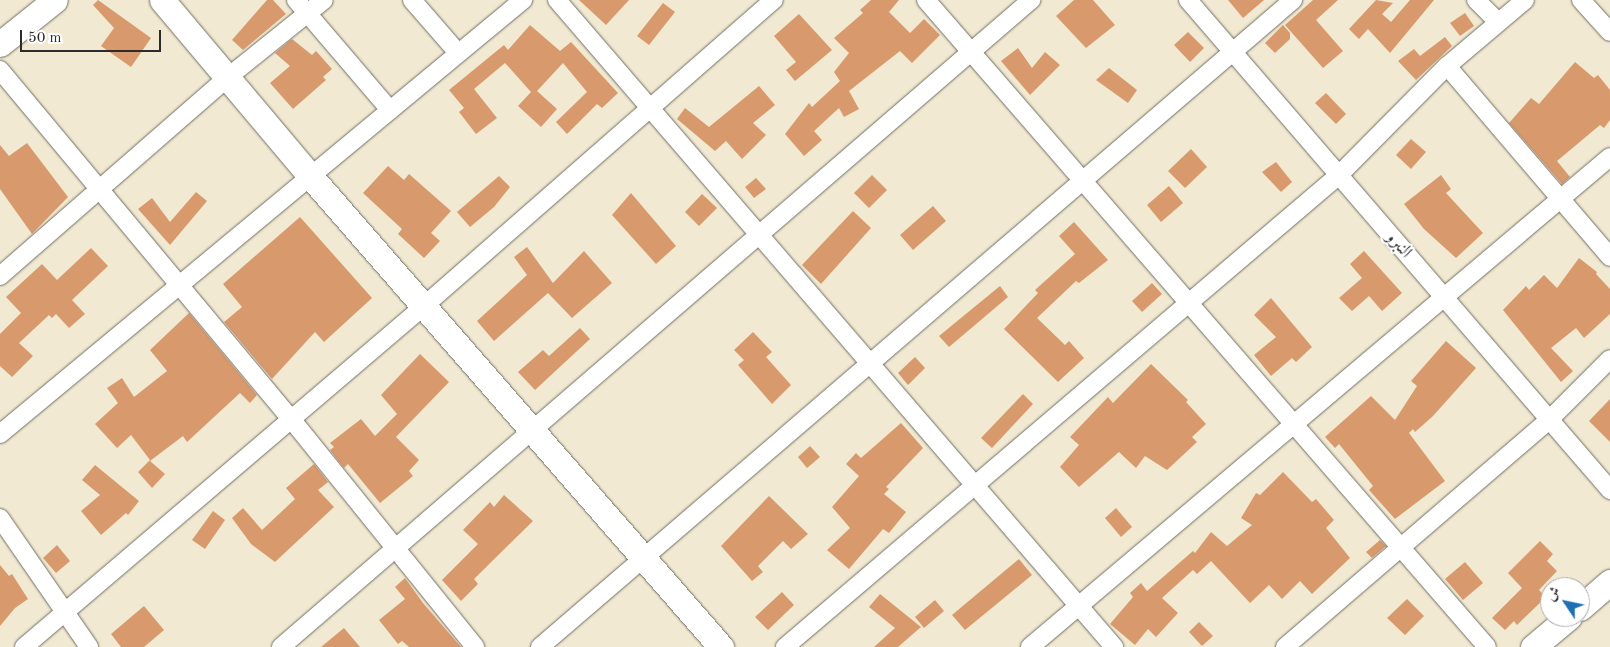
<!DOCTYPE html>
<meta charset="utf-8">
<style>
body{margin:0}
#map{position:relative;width:1610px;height:647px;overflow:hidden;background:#f1e9d1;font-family:"Old Standard TT",Amiri,serif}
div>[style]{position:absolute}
.building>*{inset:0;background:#d89a6d}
.roads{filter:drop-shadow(0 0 1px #706e65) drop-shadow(0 0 1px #706e65)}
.street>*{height:18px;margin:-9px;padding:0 9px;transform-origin:9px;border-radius:9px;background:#fff}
.secondary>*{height:25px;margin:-12.5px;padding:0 12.5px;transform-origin:12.5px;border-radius:12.5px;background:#fff}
span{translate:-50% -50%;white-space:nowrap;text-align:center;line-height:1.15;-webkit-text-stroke:4.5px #fff;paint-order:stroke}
.street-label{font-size:18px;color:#2b2b2b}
.north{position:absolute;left:1540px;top:577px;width:50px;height:50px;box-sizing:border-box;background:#fff;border:1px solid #aaa;border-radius:50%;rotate:304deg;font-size:14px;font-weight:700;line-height:20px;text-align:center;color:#2b2b2b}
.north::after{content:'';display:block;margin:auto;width:18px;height:22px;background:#1f6fb2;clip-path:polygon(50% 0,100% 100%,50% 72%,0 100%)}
.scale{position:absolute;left:20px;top:30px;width:141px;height:22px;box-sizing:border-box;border:2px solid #2b2b2b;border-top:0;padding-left:6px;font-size:15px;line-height:18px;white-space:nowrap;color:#2b2b2b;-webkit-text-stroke:4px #fff;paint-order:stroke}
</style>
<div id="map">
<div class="building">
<div style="clip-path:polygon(98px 0,151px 38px,131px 67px,101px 46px,114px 28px,93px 5px)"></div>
<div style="clip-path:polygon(267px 0,273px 0,286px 14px,243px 50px,232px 40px)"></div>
<div style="clip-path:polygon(579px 0,629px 0,606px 25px)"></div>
<div style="clip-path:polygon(871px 0,899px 0,889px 12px,910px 33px,924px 19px,940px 35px,912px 63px,900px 51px,849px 91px,859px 109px,844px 117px,839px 108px,814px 131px,822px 140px,804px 156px,785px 134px,809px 103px,812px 107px,840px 81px,834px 72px,849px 53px,834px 38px,863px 13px,860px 10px)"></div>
<div style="clip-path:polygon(1074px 0,1093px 0,1115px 25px,1086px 48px,1056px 16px)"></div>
<div style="clip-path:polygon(1228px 0,1264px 0,1243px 18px)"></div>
<div style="clip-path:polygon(1313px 0,1338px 0,1316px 20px,1343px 51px,1323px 68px,1285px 25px)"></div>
<div style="clip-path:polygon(1376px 0,1393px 3px,1382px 14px,1391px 22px,1410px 0,1434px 0,1390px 53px,1368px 29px,1359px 39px,1349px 29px)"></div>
<div style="clip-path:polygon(663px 3px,675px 12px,649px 45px,637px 36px)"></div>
<div style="clip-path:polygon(1465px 13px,1474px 26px,1460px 36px,1450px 23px)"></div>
<div style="clip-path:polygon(799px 14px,832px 50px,795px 81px,786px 70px,796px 62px,774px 36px)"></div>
<div style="clip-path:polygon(530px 25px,560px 51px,571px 42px,618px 93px,602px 108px,597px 104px,567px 134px,556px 122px,587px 92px,563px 63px,537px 91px,557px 109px,541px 127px,518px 106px,531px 92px,505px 63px,474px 89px,497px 118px,476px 134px,459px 112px,464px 108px,449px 90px,504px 45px,508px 50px)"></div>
<div style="clip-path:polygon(1283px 25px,1290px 33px,1290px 39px,1275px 53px,1265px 43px)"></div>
<div style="clip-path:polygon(1188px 32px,1204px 48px,1190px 62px,1174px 45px)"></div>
<div style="clip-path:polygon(1445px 37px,1452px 46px,1416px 80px,1398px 61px,1414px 49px,1420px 56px)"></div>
<div style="clip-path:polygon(292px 39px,312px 55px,316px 51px,332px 69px,323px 77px,326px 80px,293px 109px,270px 83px,290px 66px,275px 53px)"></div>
<div style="clip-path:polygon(1018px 48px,1032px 68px,1045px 52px,1060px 65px,1030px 95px,1001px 61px)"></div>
<div style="clip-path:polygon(1575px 62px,1594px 78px,1598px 75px,1610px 90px,1610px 120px,1604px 128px,1600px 125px,1557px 161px,1570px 177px,1562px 184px,1509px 123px,1531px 98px,1539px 104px)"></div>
<div style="clip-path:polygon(1109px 68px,1137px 90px,1128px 103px,1096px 80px)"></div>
<div style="clip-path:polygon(759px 86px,775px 105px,753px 123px,766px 135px,742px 159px,726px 141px,715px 151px,677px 119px,685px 108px,709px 127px)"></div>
<div style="clip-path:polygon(1326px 93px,1346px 114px,1336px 124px,1315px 103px)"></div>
<div style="clip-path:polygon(1411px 139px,1426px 152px,1411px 169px,1396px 155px)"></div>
<div style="clip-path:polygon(27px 143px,68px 197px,32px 234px,0 189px,0 145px,9px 156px)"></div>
<div style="clip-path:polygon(1191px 149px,1207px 167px,1185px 188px,1168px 171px)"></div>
<div style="clip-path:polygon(1276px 162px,1292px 182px,1281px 192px,1262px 172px)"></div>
<div style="clip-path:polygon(388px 166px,404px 180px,409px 174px,451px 211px,431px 233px,440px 241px,424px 258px,398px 234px,402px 229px,363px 193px)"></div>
<div style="clip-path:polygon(872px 175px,887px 190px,869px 208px,854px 193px)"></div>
<div style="clip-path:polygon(1441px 175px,1451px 189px,1446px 193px,1483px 233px,1456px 258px,1424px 229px,1404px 204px)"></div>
<div style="clip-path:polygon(499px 176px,510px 187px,494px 207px,470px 227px,457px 212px)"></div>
<div style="clip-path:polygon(756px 178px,766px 189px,754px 198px,745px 187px)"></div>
<div style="clip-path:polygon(1169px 186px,1183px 203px,1161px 222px,1147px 205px)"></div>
<div style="clip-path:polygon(196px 192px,207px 201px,170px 245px,138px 209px,152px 198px,170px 222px)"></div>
<div style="clip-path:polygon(631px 193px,676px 246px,656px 264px,612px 215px)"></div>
<div style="clip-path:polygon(702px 194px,717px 208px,699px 226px,685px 212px)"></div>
<div style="clip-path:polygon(933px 206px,946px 221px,913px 250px,900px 235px)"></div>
<div style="clip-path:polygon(853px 211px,871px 228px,821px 284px,802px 265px)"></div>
<div style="clip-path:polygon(300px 217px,372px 298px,324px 342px,315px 332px,272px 379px,224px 322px,242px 307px,223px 284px)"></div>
<div style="clip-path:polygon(1074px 222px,1108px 260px,1079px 283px,1076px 281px,1037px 318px,1065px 345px,1069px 341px,1084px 358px,1058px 382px,1004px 329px,1038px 293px,1035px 290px,1075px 254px,1059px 236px)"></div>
<div style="clip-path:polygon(527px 247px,553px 283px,584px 251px,612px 283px,572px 318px,548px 293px,494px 341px,477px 321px,527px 275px,514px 257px)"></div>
<div style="clip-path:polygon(91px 248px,108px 266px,72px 300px,85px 314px,69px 328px,56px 314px,52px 318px,49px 315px,19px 343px,33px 356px,12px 377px,0 366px,0 334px,21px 313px,6px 297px,42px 264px,57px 280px)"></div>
<div style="clip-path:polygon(1364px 251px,1402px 293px,1382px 311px,1369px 296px,1352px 311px,1339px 298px,1362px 278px,1350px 264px)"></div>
<div style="clip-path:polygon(1579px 258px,1597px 272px,1596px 274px,1610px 289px,1610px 314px,1584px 338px,1576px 328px,1551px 348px,1573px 371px,1561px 382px,1503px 310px,1526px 286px,1529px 290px,1544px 275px,1557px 288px)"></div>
<div style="clip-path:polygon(1152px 283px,1162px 294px,1142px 312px,1132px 301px)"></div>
<div style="clip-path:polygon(1000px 286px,1008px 297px,949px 347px,939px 336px)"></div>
<div style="clip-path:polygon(1271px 298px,1312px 347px,1296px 362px,1292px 358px,1271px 376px,1254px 355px,1276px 337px,1254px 315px)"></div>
<div style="clip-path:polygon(189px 313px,257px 395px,250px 403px,240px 393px,187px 442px,183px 436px,150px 461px,165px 474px,152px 488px,138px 472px,150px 460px,131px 435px,117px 448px,95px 424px,118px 403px,107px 388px,122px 378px,134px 397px,167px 371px,150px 350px)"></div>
<div style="clip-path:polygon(580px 328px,590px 339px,535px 390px,518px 372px,543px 350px,549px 356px)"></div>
<div style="clip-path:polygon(753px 332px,772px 352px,766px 357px,791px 385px,772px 404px,738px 365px,744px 360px,734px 350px)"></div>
<div style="clip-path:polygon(1446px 341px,1476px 368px,1433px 416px,1415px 432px,1413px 429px,1409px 433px,1445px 481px,1395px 519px,1369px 490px,1373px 486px,1339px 444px,1335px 448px,1325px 437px,1371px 396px,1395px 420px,1417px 386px,1411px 381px)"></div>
<div style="clip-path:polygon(420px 354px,449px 382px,396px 437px,419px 460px,409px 471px,413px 476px,380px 503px,348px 464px,344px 468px,330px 450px,334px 447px,330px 443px,361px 419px,375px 436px,397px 414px,381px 395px)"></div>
<div style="clip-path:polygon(915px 357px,925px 368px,908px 385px,898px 373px)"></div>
<div style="clip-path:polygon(1151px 364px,1188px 400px,1186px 402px,1206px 424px,1192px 437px,1197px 442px,1167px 470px,1145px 456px,1136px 468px,1119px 452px,1079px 487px,1060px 467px,1079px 445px,1070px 437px,1108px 397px,1113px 403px)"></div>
<div style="clip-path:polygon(1023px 394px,1033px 404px,992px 448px,981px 438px)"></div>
<div style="clip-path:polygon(1610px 399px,1610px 442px,1589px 421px)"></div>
<div style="clip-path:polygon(901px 423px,923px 448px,886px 487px,889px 489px,884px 494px,906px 512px,889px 533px,883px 529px,849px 569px,827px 550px,850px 528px,832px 507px,859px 476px,846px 464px,856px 453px,861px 458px)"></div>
<div style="clip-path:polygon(810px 446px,820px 457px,807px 468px,798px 457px)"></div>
<div style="clip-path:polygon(314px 464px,328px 482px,318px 490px,334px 507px,275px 562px,251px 544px,232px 518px,243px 508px,262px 530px,295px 499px,286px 488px)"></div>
<div style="clip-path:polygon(95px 465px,139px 501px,128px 515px,126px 513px,101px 535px,81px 511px,100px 495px,82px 480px)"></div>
<div style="clip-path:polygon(1283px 472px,1312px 502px,1316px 499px,1334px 520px,1326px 528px,1350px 558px,1312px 594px,1300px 581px,1282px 599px,1269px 585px,1250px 603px,1211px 561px,1197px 574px,1193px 570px,1162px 598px,1178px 613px,1156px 637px,1148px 629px,1135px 645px,1110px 624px,1133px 597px,1130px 593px,1141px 583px,1147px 591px,1193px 551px,1195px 553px,1211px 532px,1227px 546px,1252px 525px,1241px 518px,1256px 493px,1260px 495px)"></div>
<div style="clip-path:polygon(504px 495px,533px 521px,474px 579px,478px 584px,461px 601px,442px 580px,478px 544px,463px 530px,490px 502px,494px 507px)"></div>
<div style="clip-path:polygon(769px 496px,808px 534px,791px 549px,783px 541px,758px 566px,763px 572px,752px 581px,721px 546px)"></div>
<div style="clip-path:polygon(1116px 508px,1132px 527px,1121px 537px,1105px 518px)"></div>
<div style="clip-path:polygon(213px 511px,225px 520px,205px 549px,192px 540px)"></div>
<div style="clip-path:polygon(1380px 540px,1386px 546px,1372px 558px,1366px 552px)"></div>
<div style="clip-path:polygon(1540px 541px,1553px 554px,1547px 561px,1557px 571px,1539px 590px,1546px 597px,1517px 625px,1514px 621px,1505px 630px,1492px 618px,1522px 588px,1508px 573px)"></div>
<div style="clip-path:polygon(57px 545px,70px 561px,56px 573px,43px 558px)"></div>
<div style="clip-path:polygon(1019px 559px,1032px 575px,965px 630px,952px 615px)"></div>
<div style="clip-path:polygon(1465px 562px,1483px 583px,1463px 600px,1445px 579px)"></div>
<div style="clip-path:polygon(0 565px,9px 576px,12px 574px,28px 599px,15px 608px,0 626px)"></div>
<div style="clip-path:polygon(405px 578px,423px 603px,461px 647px,409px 647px,402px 641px,398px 644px,379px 620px,405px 599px,395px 587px)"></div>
<div style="clip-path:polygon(782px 592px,794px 605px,768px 630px,755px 617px)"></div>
<div style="clip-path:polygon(880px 594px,921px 627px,898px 647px,874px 647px,895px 628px,869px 607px)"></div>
<div style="clip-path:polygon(1407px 599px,1424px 616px,1405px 635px,1387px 618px)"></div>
<div style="clip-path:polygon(935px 600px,944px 611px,924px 628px,915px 617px)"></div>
<div style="clip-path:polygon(144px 606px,164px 630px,144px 647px,121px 647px,111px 634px)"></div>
<div style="clip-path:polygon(1199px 622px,1213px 636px,1202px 646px,1189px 632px)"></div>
<div style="clip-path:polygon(344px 628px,360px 647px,321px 647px)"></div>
</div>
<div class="roads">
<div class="street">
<div style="left:296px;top:0;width:145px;rotate:49.5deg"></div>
<div style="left:412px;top:0;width:70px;rotate:49deg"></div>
<div style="left:557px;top:0;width:854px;rotate:49.27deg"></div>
<div style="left:926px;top:0;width:856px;rotate:49.07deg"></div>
<div style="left:1188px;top:0;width:647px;rotate:49.26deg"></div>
<div style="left:1476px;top:0;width:31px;rotate:45deg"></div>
<div style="left:1581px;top:0;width:43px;rotate:47.8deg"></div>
<div style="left:1447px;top:66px;width:251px;rotate:49.5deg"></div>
<div style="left:0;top:70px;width:456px;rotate:50.2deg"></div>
<div style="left:292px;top:420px;width:292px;rotate:51.1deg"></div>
<div style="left:0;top:276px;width:301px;rotate:-41.1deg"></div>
<div style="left:227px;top:78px;width:124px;rotate:-38.8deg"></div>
<div style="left:0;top:434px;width:680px;rotate:-39.69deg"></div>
<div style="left:0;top:518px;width:157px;rotate:55.4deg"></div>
<div style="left:24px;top:647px;width:526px;rotate:-40.45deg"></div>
<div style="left:424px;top:306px;width:465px;rotate:-41.2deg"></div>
<div style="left:281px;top:647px;width:991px;rotate:-40.78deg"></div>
<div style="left:540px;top:647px;width:993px;rotate:-40.67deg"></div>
<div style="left:785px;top:647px;width:728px;rotate:-40.43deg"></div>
<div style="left:1339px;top:175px;width:153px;rotate:-45.3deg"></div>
<div style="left:1447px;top:66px;width:102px;rotate:-40.2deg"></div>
<div style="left:1030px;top:647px;width:759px;rotate:-40.19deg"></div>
<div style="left:1285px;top:647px;width:348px;rotate:-40.7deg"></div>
<div style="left:1549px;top:420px;width:86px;rotate:-45deg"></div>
</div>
<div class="secondary">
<div style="left:162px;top:0;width:231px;rotate:49.9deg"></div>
<div style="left:311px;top:177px;width:624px;rotate:48.9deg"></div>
<div style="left:0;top:44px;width:70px;rotate:-38.7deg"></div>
<div style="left:1580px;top:608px;width:40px;rotate:-41deg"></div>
<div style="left:1533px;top:647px;width:47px;rotate:-39.8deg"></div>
</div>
</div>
<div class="street-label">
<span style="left:1399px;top:245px;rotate:49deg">النبرو</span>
</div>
<div class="north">ش</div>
<div class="scale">50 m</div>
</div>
